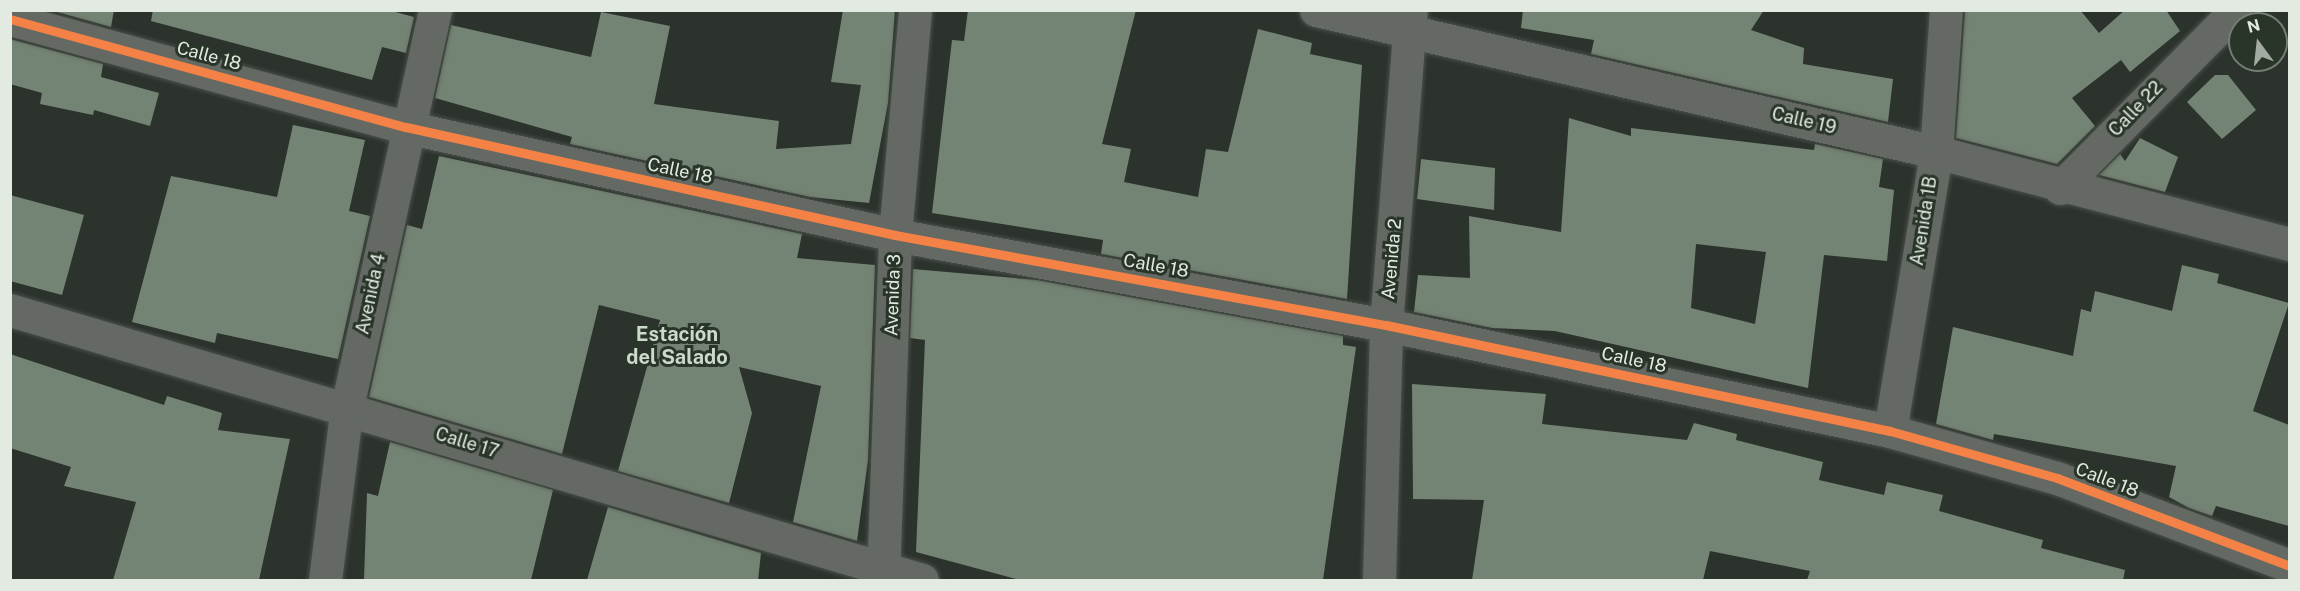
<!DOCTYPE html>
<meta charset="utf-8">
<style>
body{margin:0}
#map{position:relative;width:2300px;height:591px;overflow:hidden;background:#2c322c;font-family:"Public Sans",sans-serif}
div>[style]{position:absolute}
.building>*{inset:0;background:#748474}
.roads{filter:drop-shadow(0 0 2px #4a504a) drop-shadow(0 0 2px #4a504a)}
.minor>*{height:33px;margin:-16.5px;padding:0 16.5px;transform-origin:16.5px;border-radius:16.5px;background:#646964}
.tertiary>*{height:33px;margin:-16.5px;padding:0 16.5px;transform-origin:16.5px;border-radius:16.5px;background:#646964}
.cycleway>*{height:9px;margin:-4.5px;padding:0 4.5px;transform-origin:4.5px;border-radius:4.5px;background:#f48246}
span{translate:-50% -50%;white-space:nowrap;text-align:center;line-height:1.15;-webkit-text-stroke:6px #2a3529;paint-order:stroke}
.street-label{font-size:18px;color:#e3eae2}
.neighbourhood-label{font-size:20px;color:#cbdaca;font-weight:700}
.frame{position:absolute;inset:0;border:12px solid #e3eae2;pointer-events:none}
.north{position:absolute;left:2228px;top:12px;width:60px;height:60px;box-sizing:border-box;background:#2a3529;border:2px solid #747d73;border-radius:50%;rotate:345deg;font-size:16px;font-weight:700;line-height:24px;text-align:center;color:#e3eae2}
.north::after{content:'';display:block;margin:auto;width:21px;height:27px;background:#a3aaa2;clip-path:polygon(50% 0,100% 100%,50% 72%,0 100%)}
</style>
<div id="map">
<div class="building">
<div style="clip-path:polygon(50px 10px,114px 10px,111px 27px)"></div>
<div style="clip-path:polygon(153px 10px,388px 10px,414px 17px,406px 53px,382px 47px,372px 80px,151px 21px)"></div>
<div style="clip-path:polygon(843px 10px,895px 10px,888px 103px,869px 203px,810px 197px,570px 144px,572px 137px,435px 98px,451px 25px,591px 57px,601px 12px,670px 26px,654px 104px,779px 121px,776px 149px,851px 144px,861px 85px,831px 82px)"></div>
<div style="clip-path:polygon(968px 10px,1136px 10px,1102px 144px,1131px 149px,1124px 182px,1198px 197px,1206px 149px,1228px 152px,1258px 29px,1312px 43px,1310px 54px,1362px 65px,1347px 299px,1101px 254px,1103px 240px,932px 213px,952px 40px,964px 41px)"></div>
<div style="clip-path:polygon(1523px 10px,1764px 10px,1751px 30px,1804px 48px,1803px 64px,1893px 79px,1888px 122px,1591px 54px,1594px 40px,1521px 28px)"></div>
<div style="clip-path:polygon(1965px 10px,2080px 10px,2099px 33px,2125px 10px,2166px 10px,2180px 31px,2130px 72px,2121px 60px,2072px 98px,2095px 126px,2057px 164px,1956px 138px)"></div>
<div style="clip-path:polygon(10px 39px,103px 64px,101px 77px,159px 93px,150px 126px,94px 110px,93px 115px,40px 104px,42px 93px,10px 84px)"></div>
<div style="clip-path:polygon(2215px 75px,2228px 75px,2256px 110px,2222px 139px,2187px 102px)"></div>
<div style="clip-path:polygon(evenodd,1569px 118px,1631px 136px,1631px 128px,1814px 150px,1815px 144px,1883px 159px,1879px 187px,1894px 190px,1887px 261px,1824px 255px,1808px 388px,1555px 331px,1492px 328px,1414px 312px,1418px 275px,1470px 278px,1469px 216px,1561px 232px,1569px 118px,1696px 244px,1766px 252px,1755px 324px,1691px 308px,1696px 244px)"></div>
<div style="clip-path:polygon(293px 125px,365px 140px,349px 211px,370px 216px,338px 359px,217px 333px,215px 343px,132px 322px,171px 176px,277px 197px)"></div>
<div style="clip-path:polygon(2140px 138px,2178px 157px,2165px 192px,2099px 175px,2120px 154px,2125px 161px)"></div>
<div style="clip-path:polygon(439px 156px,802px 234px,797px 258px,875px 265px,868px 460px,857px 541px,793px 522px,821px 386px,739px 367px,752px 413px,729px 503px,618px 471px,660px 320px,599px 305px,562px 454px,369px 397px,407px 225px,422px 229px)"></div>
<div style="clip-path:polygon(1421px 159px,1495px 168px,1494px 210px,1417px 199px)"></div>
<div style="clip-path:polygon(10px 195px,84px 215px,62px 295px,10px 281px)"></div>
<div style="clip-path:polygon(2182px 265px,2219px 274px,2217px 283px,2289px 303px,2253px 411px,2289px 425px,2289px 526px,2216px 506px,2212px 516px,2189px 508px,2169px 497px,2176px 466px,1994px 434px,1993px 440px,1936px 424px,1953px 327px,2073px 356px,2081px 309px,2091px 312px,2095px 291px,2172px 311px)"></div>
<div style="clip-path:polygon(913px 269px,1037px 280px,1343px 336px,1343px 345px,1356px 347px,1323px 580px,1020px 580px,916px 552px,925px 340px,910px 338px)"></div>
<div style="clip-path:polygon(10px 354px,164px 405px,167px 396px,222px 413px,218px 430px,290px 439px,259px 580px,113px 580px,136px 502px,64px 486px,71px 467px,10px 448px)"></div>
<div style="clip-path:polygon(1412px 384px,1546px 394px,1542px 424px,1687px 440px,1694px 423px,1737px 434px,1736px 440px,1823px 462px,1819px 480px,1884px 495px,1887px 482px,1943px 495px,1939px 511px,2043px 540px,2041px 548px,2125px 570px,2123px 580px,1807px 580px,1810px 571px,1710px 551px,1703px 580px,1472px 580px,1484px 500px,1413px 499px)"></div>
<div style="clip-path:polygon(390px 442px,553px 490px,531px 580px,364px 580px,367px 493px,378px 496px)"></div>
<div style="clip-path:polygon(608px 507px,761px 553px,758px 580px,587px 580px)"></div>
</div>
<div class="roads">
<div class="minor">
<div style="left:1316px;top:10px;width:636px;rotate:12.9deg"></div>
<div style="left:1936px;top:152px;width:366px;rotate:14.6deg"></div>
<div style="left:10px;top:19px;width:410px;rotate:15.3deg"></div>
<div style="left:406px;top:127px;width:501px;rotate:12.45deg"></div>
<div style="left:895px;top:235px;width:499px;rotate:10.4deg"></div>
<div style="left:1386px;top:325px;width:515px;rotate:11.88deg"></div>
<div style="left:1890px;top:431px;width:173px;rotate:15.7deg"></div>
<div style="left:2057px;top:478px;width:249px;rotate:20.7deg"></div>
<div style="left:2060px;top:188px;width:250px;rotate:-45.3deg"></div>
<div style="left:10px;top:310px;width:951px;rotate:16.49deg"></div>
<div style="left:1890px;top:431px;width:283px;rotate:-80.6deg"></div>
<div style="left:1936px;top:152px;width:142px;rotate:-86deg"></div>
<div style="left:325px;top:580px;width:174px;rotate:-82.8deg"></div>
<div style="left:347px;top:407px;width:407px;rotate:-77.5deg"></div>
<div style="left:883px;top:580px;width:345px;rotate:-88deg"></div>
<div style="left:895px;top:235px;width:226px;rotate:-84.9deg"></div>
</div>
<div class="tertiary">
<div style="left:1379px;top:580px;width:255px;rotate:-88.4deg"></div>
<div style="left:1386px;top:325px;width:316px;rotate:-85.5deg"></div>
</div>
</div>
<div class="cycleway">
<div style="left:10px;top:19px;width:410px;rotate:15.3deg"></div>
<div style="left:406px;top:127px;width:501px;rotate:12.45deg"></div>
<div style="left:895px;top:235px;width:499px;rotate:10.4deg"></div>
<div style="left:1386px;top:325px;width:515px;rotate:11.88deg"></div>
<div style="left:1890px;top:431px;width:173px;rotate:15.7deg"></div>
<div style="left:2057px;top:478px;width:249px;rotate:20.7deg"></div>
</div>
<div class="street-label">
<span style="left:209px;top:56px;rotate:15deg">Calle 18</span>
<span style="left:2136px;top:109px;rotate:-46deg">Calle 22</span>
<span style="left:1804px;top:121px;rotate:13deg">Calle 19</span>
<span style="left:680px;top:171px;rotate:12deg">Calle 18</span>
<span style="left:1924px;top:221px;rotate:-81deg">Avenida 1B</span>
<span style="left:1392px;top:259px;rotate:-85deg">Avenida 2</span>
<span style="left:1156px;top:266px;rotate:10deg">Calle 18</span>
<span style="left:371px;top:294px;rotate:-78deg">Avenida 4</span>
<span style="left:893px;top:295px;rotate:-88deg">Avenida 3</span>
<span style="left:1634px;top:360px;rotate:12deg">Calle 18</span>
<span style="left:467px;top:443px;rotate:17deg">Calle 17</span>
<span style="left:2107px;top:480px;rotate:21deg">Calle 18</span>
</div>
<div class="neighbourhood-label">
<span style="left:677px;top:346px">Estación<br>del Salado</span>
</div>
<div class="frame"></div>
<div class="north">N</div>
</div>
